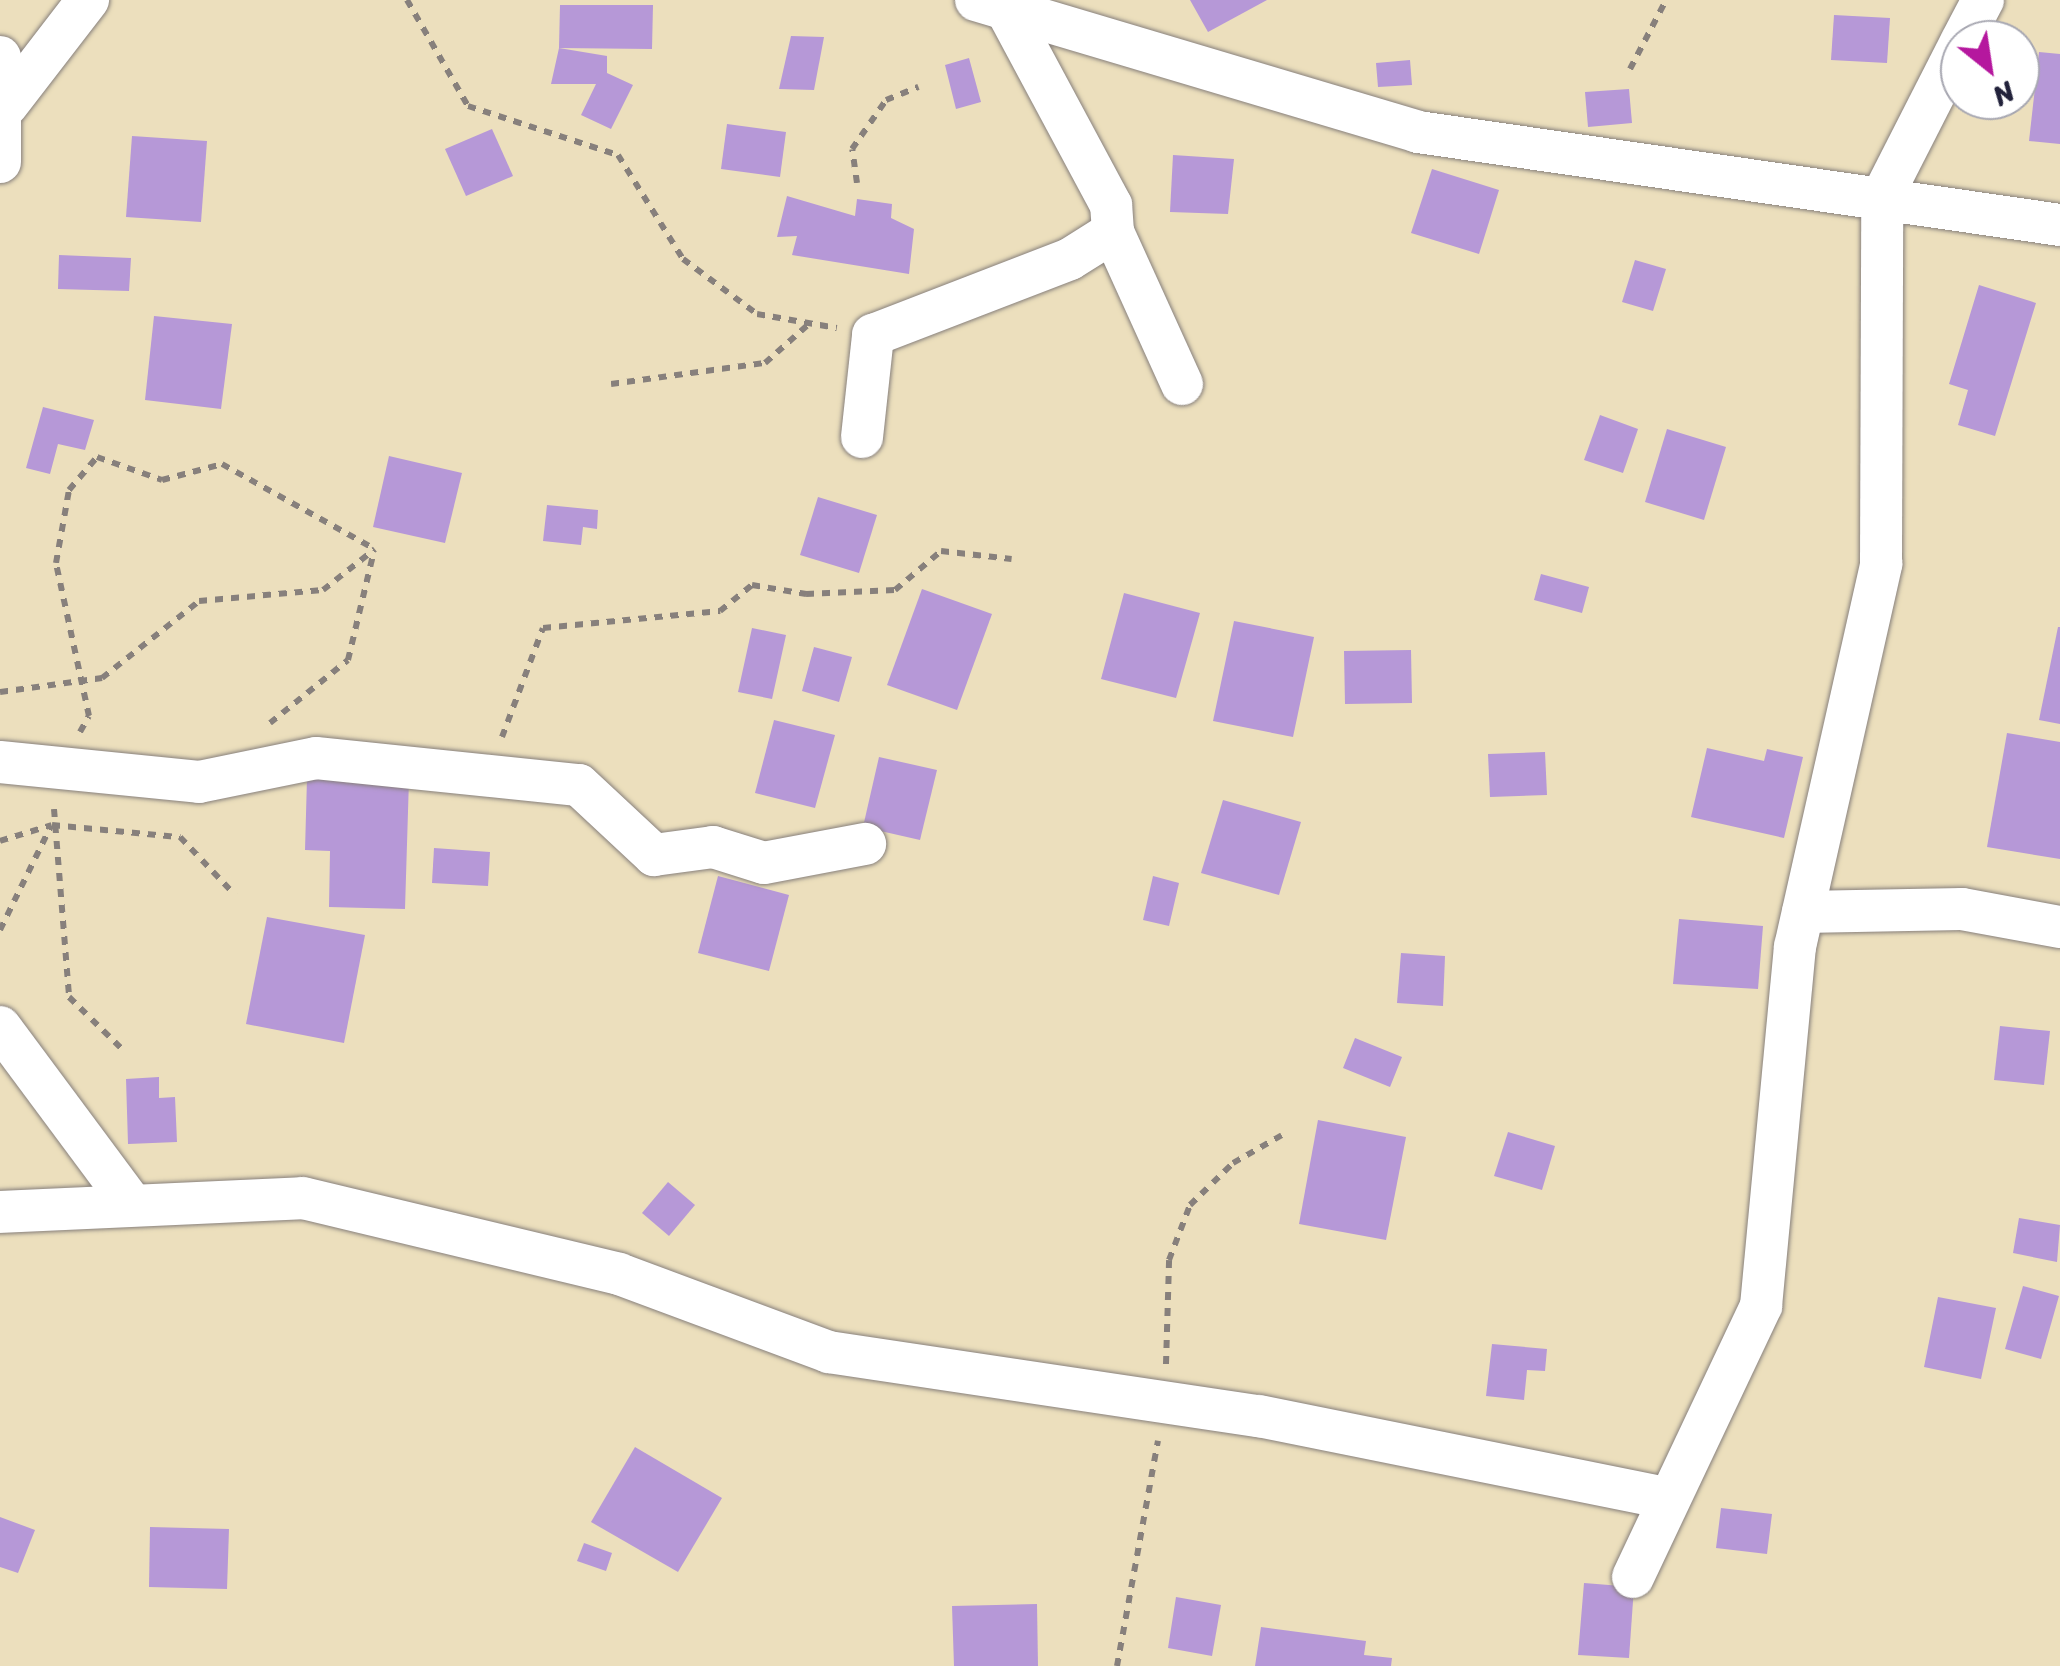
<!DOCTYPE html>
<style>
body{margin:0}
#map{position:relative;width:2060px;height:1666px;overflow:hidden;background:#ecdfbd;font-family:Sriracha,sans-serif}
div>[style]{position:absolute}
.building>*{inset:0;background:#b698d7}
.path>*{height:6px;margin-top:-3px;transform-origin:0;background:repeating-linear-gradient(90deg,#87807c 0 8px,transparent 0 16px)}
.roads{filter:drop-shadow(0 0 2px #87807c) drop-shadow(0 0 2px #87807c)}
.minor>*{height:42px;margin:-21px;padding:0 21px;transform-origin:21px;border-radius:21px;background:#fff}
span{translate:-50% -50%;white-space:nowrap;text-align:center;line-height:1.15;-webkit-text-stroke:8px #fff;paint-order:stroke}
.north{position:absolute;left:1940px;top:20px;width:100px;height:100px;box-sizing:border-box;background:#fff;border:2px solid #a7a7b1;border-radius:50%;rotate:150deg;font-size:28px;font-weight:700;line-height:40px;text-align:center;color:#22223b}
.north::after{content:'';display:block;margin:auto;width:35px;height:45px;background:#b5179e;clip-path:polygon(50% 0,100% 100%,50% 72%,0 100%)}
</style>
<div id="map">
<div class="building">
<div style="clip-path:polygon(1190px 0,1267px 0,1208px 32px)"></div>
<div style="clip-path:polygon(560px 5px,653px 5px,652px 49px,559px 48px)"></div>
<div style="clip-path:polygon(1834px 15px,1890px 18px,1887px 63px,1831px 60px)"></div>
<div style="clip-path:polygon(791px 36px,824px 37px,814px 90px,779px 89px)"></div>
<div style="clip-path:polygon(559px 48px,607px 56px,607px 73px,633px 85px,611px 129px,581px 115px,596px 84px,551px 84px)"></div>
<div style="clip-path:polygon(2039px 52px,2060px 54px,2060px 144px,2029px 141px)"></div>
<div style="clip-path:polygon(969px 58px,981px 102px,956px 109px,945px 65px)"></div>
<div style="clip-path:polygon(1410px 60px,1412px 85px,1378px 87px,1376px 63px)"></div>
<div style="clip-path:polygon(1629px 89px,1632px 123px,1588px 127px,1585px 92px)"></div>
<div style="clip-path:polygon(727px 124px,786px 132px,780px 177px,721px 169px)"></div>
<div style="clip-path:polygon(492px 129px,513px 176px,466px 196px,445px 149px)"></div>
<div style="clip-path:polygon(132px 136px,207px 141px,201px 222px,126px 217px)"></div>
<div style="clip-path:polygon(1173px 155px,1234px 159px,1228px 214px,1170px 212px)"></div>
<div style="clip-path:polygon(1432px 169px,1499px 190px,1479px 254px,1411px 233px)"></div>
<div style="clip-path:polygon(787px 196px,855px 216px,857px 199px,892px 204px,891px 218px,914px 229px,909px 274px,792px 255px,797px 236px,777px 237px)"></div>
<div style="clip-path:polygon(59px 255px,131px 258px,129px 291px,58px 289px)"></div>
<div style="clip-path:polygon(1635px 260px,1666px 269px,1653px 311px,1622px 302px)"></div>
<div style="clip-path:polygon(1979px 285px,2036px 303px,1995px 436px,1958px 425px,1968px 390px,1949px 384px)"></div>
<div style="clip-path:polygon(154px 316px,232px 324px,221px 409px,145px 400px)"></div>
<div style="clip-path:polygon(43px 407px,94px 420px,85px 450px,58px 444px,50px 474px,26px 468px)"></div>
<div style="clip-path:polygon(1600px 415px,1638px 429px,1623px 473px,1584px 460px)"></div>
<div style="clip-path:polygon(1667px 429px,1726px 447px,1704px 520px,1645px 502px)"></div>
<div style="clip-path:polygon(389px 456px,462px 473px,445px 543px,373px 527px)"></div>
<div style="clip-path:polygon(818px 497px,877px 515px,859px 573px,800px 555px)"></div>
<div style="clip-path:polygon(547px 505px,598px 510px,597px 529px,583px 527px,581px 545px,543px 541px)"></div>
<div style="clip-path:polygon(1541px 574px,1589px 587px,1582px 613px,1534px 600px)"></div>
<div style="clip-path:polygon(922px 589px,992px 614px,957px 710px,887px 685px)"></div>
<div style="clip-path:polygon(1124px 593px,1200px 613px,1176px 698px,1101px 679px)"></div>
<div style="clip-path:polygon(1234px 621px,1314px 637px,1293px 737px,1213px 721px)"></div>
<div style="clip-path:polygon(2058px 627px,2060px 627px,2060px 724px,2039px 720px)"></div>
<div style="clip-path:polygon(752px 628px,786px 635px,772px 699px,738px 692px)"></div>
<div style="clip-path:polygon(814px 647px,852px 657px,839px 702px,802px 691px)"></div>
<div style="clip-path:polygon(1411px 650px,1412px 703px,1345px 704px,1344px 651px)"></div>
<div style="clip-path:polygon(774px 720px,835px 735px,815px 808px,755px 793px)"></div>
<div style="clip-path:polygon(2007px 733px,2060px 742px,2060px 859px,1987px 847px)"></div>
<div style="clip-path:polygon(1707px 748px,1764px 761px,1767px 749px,1803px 757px,1784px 838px,1691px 817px)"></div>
<div style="clip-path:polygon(1545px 752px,1547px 795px,1490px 797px,1488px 754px)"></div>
<div style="clip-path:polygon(879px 757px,937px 770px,920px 840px,863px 827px)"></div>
<div style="clip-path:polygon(307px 778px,409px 779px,405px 909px,329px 907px,330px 851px,305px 850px)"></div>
<div style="clip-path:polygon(1223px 800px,1301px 822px,1279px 895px,1201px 873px)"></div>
<div style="clip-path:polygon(434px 848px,490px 852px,488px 886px,432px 883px)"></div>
<div style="clip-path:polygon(718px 876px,789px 895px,769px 971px,698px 953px)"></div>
<div style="clip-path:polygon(1153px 876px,1179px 883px,1169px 926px,1143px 920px)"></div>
<div style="clip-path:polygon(267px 917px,365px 935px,344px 1043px,246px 1024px)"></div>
<div style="clip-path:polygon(1679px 919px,1763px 926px,1758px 989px,1673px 984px)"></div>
<div style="clip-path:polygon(1401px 953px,1445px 956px,1443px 1006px,1397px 1003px)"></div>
<div style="clip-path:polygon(2000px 1026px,2050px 1031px,2044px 1085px,1994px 1080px)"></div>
<div style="clip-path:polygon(1355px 1038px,1402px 1057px,1390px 1087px,1343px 1068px)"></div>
<div style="clip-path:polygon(159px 1077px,159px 1098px,175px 1097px,177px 1142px,128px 1144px,126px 1079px)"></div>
<div style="clip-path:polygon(1318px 1120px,1406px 1137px,1386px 1240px,1299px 1224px)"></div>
<div style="clip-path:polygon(1508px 1132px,1555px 1146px,1542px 1190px,1494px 1176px)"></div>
<div style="clip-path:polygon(668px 1182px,695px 1205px,669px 1236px,642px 1213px)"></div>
<div style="clip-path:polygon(2019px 1218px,2060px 1225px,2057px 1262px,2013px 1253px)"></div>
<div style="clip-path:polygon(2023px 1286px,2059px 1296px,2041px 1359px,2005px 1349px)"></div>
<div style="clip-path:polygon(1938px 1297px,1996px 1308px,1981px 1379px,1924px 1367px)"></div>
<div style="clip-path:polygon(1492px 1344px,1547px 1349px,1545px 1371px,1527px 1370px,1524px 1400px,1486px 1396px)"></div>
<div style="clip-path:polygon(635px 1447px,722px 1498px,678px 1572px,591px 1522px)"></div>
<div style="clip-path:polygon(1721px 1508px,1772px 1514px,1767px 1554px,1716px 1548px)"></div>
<div style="clip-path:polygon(0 1517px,35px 1530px,18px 1573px,0 1567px)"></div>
<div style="clip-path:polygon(150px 1527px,229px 1529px,227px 1589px,149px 1587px)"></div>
<div style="clip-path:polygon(584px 1543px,612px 1553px,606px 1571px,577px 1561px)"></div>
<div style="clip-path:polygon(1584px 1583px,1634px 1587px,1629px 1658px,1578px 1655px)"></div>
<div style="clip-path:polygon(1176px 1597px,1221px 1605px,1212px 1656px,1168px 1648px)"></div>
<div style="clip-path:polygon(1037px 1604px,1038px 1666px,954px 1666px,952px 1606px)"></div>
<div style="clip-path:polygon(1261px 1627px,1366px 1641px,1364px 1655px,1392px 1658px,1391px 1666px,1255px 1666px)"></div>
</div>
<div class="path">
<div style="left:407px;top:0;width:122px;rotate:60.1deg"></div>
<div style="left:468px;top:106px;width:158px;rotate:18.1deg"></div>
<div style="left:618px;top:155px;width:123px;rotate:58deg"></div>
<div style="left:683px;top:259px;width:92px;rotate:36.6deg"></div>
<div style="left:757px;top:314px;width:81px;rotate:9.9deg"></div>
<div style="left:1630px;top:69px;width:78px;rotate:-62.4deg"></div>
<div style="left:857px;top:183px;width:34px;rotate:-98deg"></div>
<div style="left:852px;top:149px;width:60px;rotate:-55.2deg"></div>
<div style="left:886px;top:100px;width:35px;rotate:-22deg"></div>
<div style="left:611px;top:384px;width:155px;rotate:-7.8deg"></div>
<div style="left:765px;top:363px;width:59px;rotate:-41.6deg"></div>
<div style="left:0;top:692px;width:103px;rotate:-7.8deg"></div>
<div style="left:102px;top:678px;width:124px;rotate:-38.4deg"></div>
<div style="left:199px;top:601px;width:124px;rotate:-5.1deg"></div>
<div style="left:323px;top:590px;width:66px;rotate:-38.3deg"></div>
<div style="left:270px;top:723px;width:100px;rotate:-38.9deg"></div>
<div style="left:348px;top:660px;width:112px;rotate:-76.6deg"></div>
<div style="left:80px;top:732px;width:18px;rotate:-61deg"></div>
<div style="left:89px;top:716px;width:157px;rotate:-102.2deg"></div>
<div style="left:56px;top:563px;width:74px;rotate:-79.9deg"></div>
<div style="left:69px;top:490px;width:43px;rotate:-49.7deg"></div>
<div style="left:97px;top:457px;width:69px;rotate:19.5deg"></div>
<div style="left:162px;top:480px;width:62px;rotate:-14.9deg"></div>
<div style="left:222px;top:464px;width:175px;rotate:29.1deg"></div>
<div style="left:502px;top:737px;width:116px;rotate:-69.4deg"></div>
<div style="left:543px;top:628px;width:178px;rotate:-5.5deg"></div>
<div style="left:720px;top:611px;width:41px;rotate:-39.1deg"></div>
<div style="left:752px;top:585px;width:55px;rotate:9.5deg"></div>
<div style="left:806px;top:594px;width:89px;rotate:-2.6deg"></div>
<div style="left:895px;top:590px;width:60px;rotate:-40.3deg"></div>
<div style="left:941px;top:551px;width:71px;rotate:6.4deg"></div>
<div style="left:54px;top:809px;width:189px;rotate:85.4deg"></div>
<div style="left:69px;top:997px;width:77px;rotate:44.5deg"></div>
<div style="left:0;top:841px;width:54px;rotate:-17.1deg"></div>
<div style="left:52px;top:825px;width:129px;rotate:5.4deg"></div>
<div style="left:180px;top:837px;width:80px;rotate:46.5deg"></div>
<div style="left:0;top:930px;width:116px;rotate:-63.9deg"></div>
<div style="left:1166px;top:1364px;width:104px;rotate:-88.3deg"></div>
<div style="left:1169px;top:1260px;width:59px;rotate:-69.1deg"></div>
<div style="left:1190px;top:1205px;width:60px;rotate:-44.3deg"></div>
<div style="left:1233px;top:1163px;width:56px;rotate:-29.7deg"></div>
<div style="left:1117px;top:1666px;width:229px;rotate:-79.7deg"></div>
</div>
<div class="roads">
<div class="minor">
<div style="left:976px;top:0;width:461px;rotate:16.6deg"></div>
<div style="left:1418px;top:132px;width:649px;rotate:8.24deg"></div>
<div style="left:1962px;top:40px;width:45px;rotate:-62.3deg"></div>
<div style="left:0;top:57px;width:105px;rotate:90deg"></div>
<div style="left:7px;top:105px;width:133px;rotate:-52.4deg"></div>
<div style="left:1113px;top:232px;width:167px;rotate:65.6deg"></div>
<div style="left:862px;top:437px;width:103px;rotate:-83.8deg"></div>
<div style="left:873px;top:335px;width:211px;rotate:-21.1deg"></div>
<div style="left:1070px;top:259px;width:51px;rotate:-32.1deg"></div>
<div style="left:1113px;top:232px;width:27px;rotate:-94deg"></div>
<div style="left:1111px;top:205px;width:222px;rotate:-118.2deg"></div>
<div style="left:0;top:762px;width:200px;rotate:5.7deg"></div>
<div style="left:199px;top:782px;width:119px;rotate:-11.6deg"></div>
<div style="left:316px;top:758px;width:264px;rotate:5.9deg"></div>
<div style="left:579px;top:785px;width:103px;rotate:43deg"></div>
<div style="left:654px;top:855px;width:60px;rotate:-7.7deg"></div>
<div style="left:713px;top:847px;width:53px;rotate:17.4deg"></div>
<div style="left:764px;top:863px;width:103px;rotate:-10.7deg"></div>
<div style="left:1803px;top:912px;width:159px;rotate:-1.1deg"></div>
<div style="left:1962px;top:909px;width:100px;rotate:10.4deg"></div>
<div style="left:0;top:1027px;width:217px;rotate:53.4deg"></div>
<div style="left:0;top:1212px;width:303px;rotate:-2.6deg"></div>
<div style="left:303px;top:1198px;width:325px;rotate:13.5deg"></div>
<div style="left:619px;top:1274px;width:224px;rotate:20.4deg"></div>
<div style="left:829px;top:1352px;width:435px;rotate:8.5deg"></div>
<div style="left:1259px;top:1416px;width:418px;rotate:11.4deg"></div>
<div style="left:1633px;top:1577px;width:300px;rotate:-64.7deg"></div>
<div style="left:1761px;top:1306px;width:361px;rotate:-84.6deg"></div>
<div style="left:1795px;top:947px;width:393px;rotate:-77.3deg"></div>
<div style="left:1881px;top:564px;width:367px;rotate:-89.8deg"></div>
<div style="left:1882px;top:197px;width:172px;rotate:-63deg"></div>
</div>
</div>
<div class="north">N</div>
</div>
